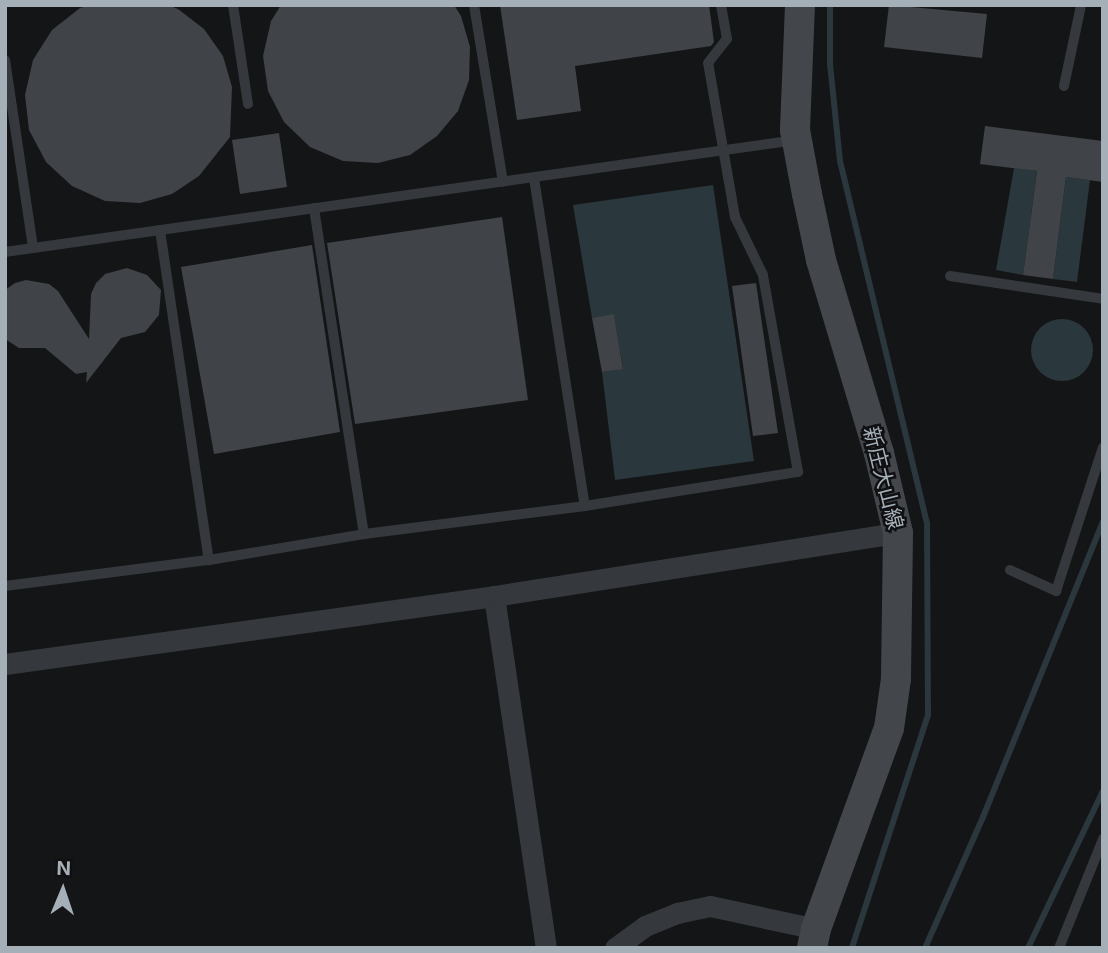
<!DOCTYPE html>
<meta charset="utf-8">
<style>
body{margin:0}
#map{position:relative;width:1108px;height:953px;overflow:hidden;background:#141517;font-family:Inter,"Noto Sans JP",sans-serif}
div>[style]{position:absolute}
.water>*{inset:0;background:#2a373c}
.round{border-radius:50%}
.stream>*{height:6px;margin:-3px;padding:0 3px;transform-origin:3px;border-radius:3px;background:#2a373c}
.building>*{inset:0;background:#404347}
.lane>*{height:10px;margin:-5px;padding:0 5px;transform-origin:5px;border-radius:5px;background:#35383c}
.street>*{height:21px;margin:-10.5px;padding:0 10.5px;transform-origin:10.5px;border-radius:10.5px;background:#35383c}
.secondary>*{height:30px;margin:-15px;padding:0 15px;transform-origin:15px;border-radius:15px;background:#43474c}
span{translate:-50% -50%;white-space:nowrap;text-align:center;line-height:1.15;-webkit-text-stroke:5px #101012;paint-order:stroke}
.street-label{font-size:21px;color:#a5afb8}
.frame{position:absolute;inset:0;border:7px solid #a5afb8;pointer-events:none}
.north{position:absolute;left:28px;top:855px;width:70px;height:70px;-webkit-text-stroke:5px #101012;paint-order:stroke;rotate:2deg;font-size:19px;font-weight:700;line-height:28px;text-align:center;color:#a5afb8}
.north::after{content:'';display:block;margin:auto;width:24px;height:32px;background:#a5afb8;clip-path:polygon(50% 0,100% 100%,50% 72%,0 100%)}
</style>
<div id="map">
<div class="water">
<div style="clip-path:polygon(1014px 168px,1037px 171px,1023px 275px,996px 270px)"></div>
<div style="clip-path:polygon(1066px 177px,1090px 180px,1077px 282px,1053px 279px)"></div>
<div style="clip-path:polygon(713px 185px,754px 461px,615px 480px,602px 372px,623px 368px,614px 315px,592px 318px,573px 205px)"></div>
<div class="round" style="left:1031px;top:319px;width:62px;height:62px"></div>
</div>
<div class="stream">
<div style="left:830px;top:5px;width:59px;rotate:90deg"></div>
<div style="left:830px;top:64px;width:98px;rotate:84.1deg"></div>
<div style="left:840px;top:161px;width:372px;rotate:76.5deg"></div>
<div style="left:927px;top:523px;width:192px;rotate:89.7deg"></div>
<div style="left:928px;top:715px;width:245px;rotate:108.1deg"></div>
<div style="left:925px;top:948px;width:143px;rotate:-66.1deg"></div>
<div style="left:983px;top:817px;width:319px;rotate:-67.9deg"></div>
<div style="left:1028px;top:948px;width:174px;rotate:-64.5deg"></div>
</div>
<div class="building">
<div style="clip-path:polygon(90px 5px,168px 5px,178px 9px,204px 29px,223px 56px,232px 87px,230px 137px,199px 176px,172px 194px,140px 203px,105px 201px,72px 186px,46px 162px,29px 130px,25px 95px,33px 60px,52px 30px,80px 8px)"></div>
<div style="clip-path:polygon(281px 5px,454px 5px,461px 16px,470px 47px,469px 80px,458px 111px,437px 136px,410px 155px,378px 163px,343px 161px,310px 147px,284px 122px,268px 91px,263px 56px,271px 21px)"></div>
<div style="clip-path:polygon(500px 5px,709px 5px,714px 42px,711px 46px,575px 66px,581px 111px,517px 120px)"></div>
<div style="clip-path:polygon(889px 5px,987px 14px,982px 58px,884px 47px)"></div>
<div style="clip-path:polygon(985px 126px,1103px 141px,1103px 182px,1066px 177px,1053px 279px,1023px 275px,1037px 171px,980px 164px)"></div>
<div style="clip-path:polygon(279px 133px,287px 187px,240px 194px,232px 140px)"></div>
<div style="clip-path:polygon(502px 217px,528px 400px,355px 424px,327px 243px)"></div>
<div style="clip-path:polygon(312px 245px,340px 432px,214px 454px,181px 267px)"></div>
<div style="clip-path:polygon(127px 268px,147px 275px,161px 290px,159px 315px,145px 332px,121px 338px,86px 383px,87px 372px,76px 374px,45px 348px,19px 348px,5px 339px,5px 290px,15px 283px,26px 280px,49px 284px,58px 291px,89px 339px,91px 294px,96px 283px,105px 274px)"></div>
<div style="clip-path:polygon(756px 283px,778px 433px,753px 436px,732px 286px)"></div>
<div style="clip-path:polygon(614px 314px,623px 369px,602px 372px,592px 318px)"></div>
</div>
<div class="lane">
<div style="left:233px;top:5px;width:100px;rotate:81.4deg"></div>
<div style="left:474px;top:5px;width:179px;rotate:80.7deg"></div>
<div style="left:5px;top:60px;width:190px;rotate:81.5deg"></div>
<div style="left:1064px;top:86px;width:83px;rotate:-78.1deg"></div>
<div style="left:534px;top:178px;width:332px;rotate:81.2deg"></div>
<div style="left:585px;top:506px;width:216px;rotate:-9.1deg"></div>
<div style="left:798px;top:472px;width:200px;rotate:-100.1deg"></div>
<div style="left:763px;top:275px;width:64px;rotate:-115.8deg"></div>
<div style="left:735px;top:217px;width:156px;rotate:-99.9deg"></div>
<div style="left:708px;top:63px;width:31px;rotate:-52deg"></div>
<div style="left:727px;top:39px;width:35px;rotate:-100deg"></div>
<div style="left:314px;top:208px;width:330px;rotate:81.3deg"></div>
<div style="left:364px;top:534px;width:223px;rotate:-7.2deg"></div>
<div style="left:160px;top:230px;width:334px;rotate:81.6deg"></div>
<div style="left:209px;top:560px;width:157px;rotate:-9.5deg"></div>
<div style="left:5px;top:252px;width:799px;rotate:-8.06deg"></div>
<div style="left:950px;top:276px;width:155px;rotate:8.5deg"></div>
<div style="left:1010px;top:570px;width:51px;rotate:24.5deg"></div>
<div style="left:1056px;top:591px;width:151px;rotate:-71.9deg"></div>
<div style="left:5px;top:586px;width:206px;rotate:-7.3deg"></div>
<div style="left:1059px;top:948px;width:118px;rotate:-68deg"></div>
</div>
<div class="street">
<div style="left:494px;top:596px;width:356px;rotate:81.6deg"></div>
<div style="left:5px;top:664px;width:494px;rotate:-7.9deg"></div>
<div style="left:494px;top:596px;width:409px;rotate:-8.9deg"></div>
<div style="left:615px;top:948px;width:37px;rotate:-36deg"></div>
<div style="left:645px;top:926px;width:35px;rotate:-22deg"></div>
<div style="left:677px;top:913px;width:34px;rotate:-12deg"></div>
<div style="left:710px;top:906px;width:108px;rotate:12.2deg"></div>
</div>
<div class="secondary">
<div style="left:800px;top:5px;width:125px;rotate:92.3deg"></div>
<div style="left:795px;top:130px;width:65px;rotate:79.4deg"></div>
<div style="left:807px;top:194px;width:67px;rotate:78deg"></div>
<div style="left:821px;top:260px;width:202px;rotate:73.3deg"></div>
<div style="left:879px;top:453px;width:82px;rotate:76.6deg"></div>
<div style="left:898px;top:533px;width:146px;rotate:90.8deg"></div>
<div style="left:896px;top:679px;width:49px;rotate:98.1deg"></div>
<div style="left:889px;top:728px;width:214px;rotate:110deg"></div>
<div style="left:816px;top:929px;width:19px;rotate:102deg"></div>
</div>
<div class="street-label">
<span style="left:883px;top:478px;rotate:76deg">新庄大山線</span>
</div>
<div class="frame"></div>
<div class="north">N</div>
</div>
